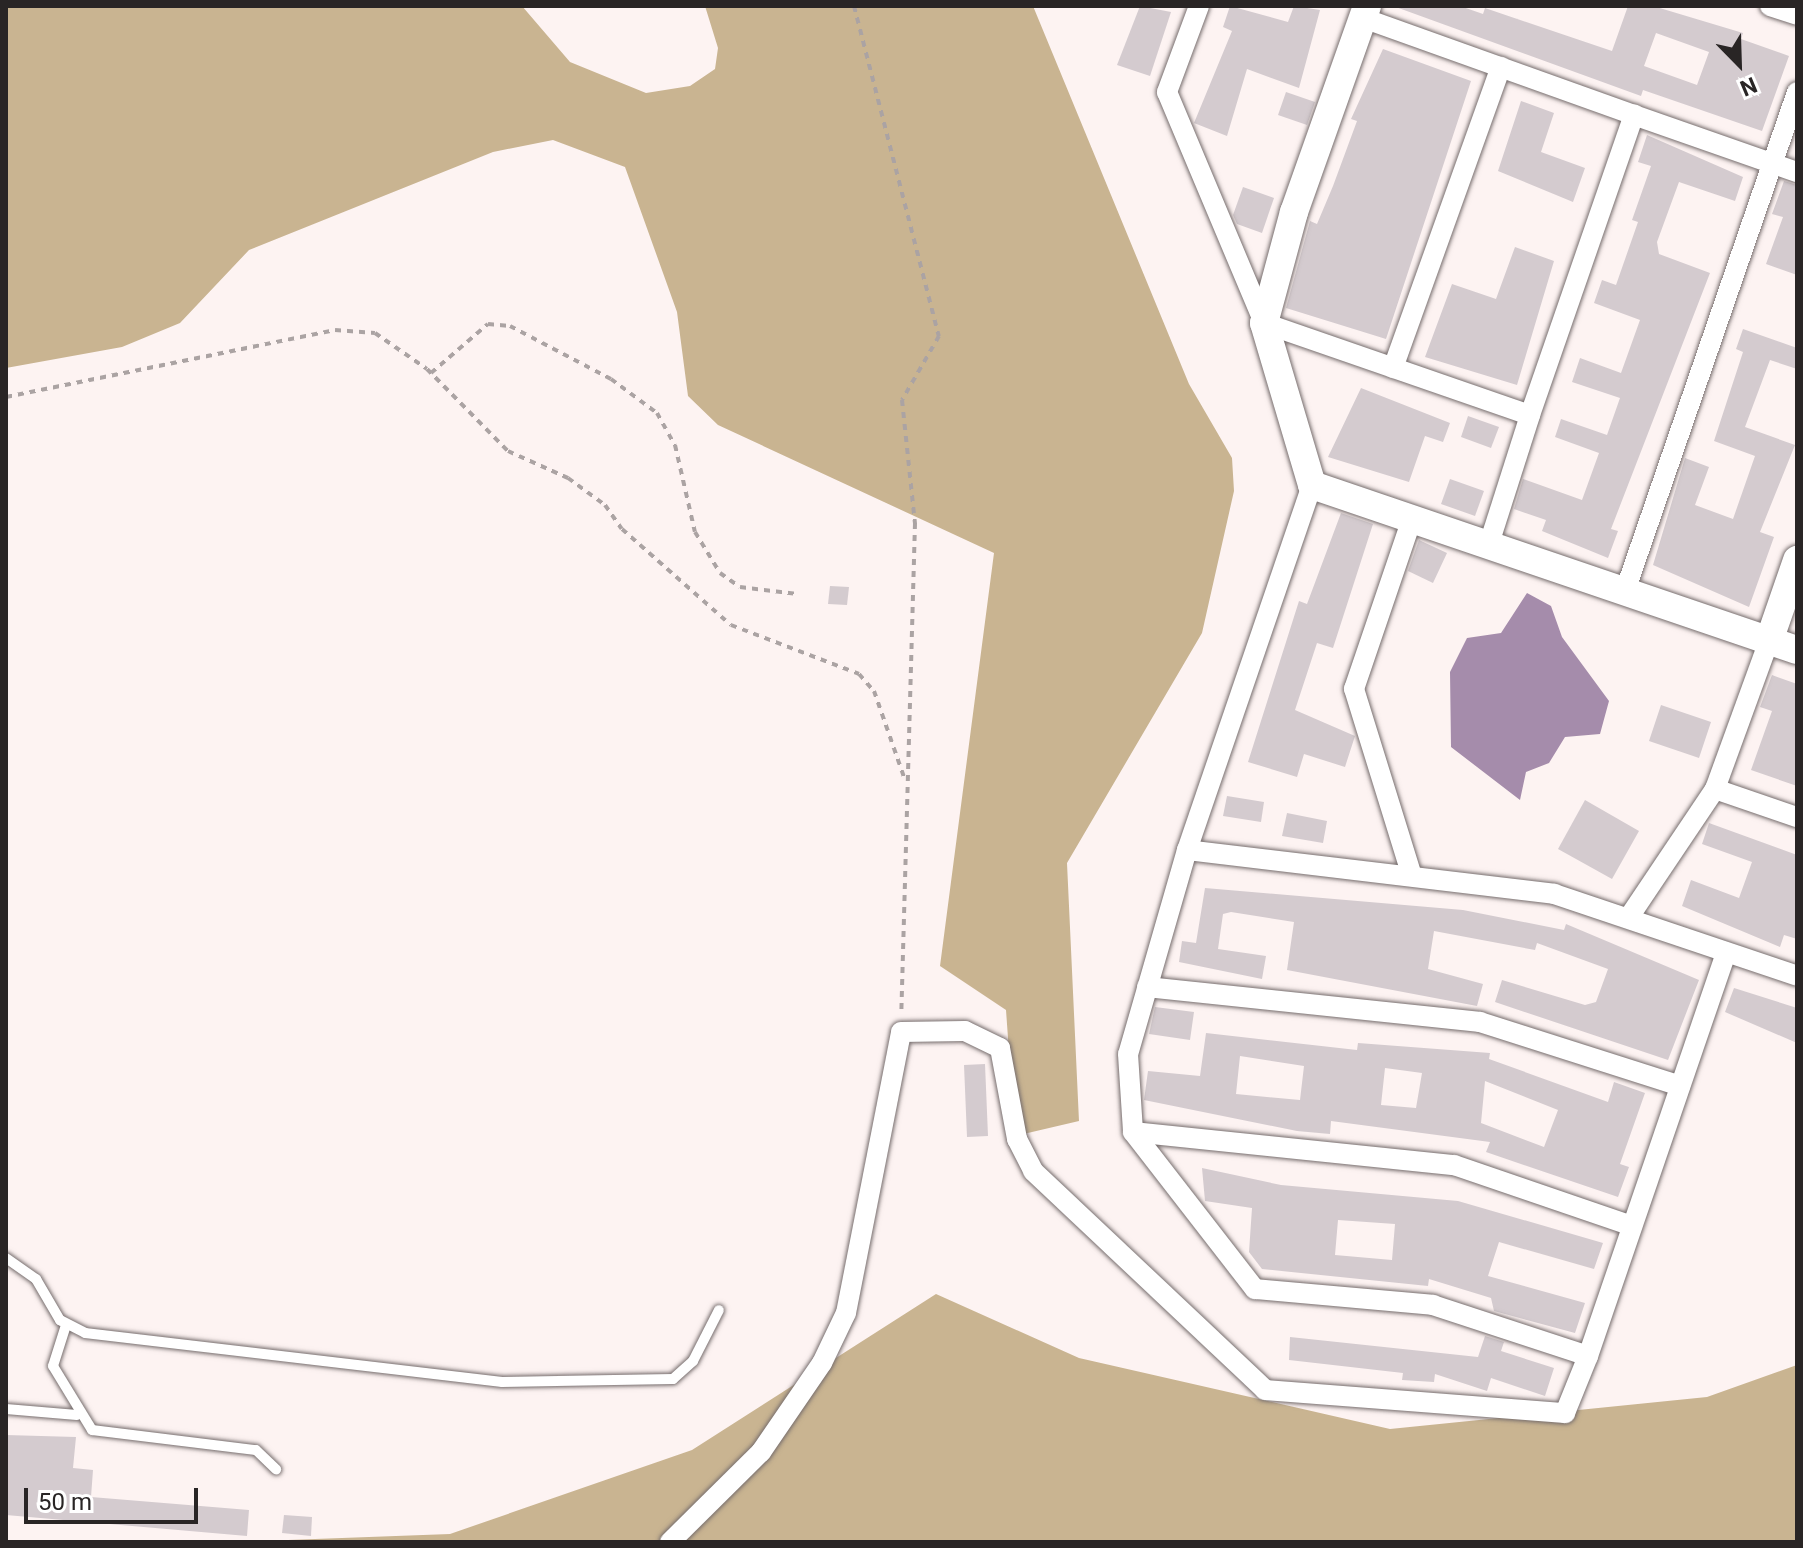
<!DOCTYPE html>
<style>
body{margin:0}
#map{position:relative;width:1803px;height:1548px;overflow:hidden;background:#fdf3f2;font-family:Roboto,sans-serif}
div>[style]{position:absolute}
.forest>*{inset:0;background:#c9b491}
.water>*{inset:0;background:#a58cab}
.building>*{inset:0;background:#d4cbcf}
.path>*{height:4px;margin-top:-2px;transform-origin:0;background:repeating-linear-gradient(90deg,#aba3a3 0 6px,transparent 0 12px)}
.roads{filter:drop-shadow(0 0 2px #766d6d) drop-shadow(0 0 2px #766d6d)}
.lane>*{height:10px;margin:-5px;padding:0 5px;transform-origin:5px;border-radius:5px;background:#fff}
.street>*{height:20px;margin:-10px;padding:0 10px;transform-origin:10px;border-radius:10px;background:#fff}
.secondary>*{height:28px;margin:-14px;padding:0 14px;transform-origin:14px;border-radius:14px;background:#fff}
span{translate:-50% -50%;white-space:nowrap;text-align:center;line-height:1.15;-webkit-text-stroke:6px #fff;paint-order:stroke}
.frame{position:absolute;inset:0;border:8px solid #292525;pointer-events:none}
.north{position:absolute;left:1699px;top:24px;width:80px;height:80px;-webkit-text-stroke:6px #fff;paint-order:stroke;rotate:157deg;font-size:22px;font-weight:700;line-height:32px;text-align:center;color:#292525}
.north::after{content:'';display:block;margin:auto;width:28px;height:36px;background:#292525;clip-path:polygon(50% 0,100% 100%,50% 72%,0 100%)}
.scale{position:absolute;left:24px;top:1488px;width:174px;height:36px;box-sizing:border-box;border:4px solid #292525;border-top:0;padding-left:10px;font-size:24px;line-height:28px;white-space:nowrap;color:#292525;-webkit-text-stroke:6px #fff;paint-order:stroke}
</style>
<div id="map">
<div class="forest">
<div style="clip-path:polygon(6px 6px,522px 6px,570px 62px,646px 93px,690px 86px,715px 69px,718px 48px,705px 6px,1033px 6px,1189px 384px,1232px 458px,1234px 491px,1202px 633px,1067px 863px,1079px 1121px,1015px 1136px,1006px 1010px,940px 966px,994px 553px,718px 425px,688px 396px,677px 312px,625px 167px,553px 140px,493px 152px,249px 250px,180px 323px,122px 347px,6px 368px)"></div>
<div style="clip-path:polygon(936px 1294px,1079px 1358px,1390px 1429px,1707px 1397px,1797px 1365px,1797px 1542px,232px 1542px,450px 1534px,692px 1450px)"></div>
</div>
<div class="water">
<div style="clip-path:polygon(1527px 593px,1551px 606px,1562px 637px,1609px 701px,1600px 734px,1565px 737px,1549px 763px,1526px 772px,1520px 800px,1451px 747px,1450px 672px,1467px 638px,1501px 633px)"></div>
</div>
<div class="building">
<div style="clip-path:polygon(1140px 6px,1171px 12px,1150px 76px,1117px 65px)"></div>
<div style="clip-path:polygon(1230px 6px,1288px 22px,1294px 6px,1320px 10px,1299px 88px,1247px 69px,1227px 136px,1194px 123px,1232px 31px,1223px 27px)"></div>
<div style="clip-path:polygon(evenodd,1393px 6px,1460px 6px,1483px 14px,1485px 8px,1612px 51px,1628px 6px,1653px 6px,1743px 33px,1741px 39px,1789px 56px,1762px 131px,1643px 90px,1641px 96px,1393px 6px,1656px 33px,1709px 52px,1697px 85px,1644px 66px,1656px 33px)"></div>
<div style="clip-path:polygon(1383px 49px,1471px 81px,1386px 339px,1286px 308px,1310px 221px,1317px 224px,1333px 186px,1357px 121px,1351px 119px)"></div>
<div style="clip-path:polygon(1286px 92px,1315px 102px,1307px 125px,1278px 115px)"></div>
<div style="clip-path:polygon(1521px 101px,1554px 113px,1541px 152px,1585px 168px,1573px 202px,1498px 171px)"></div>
<div style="clip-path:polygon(1647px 135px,1743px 177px,1735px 201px,1679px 182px,1657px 242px,1659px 254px,1710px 273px,1611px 529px,1618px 531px,1608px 558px,1542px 531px,1546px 520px,1514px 509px,1523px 479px,1582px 500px,1599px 453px,1555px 437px,1561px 419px,1607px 435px,1620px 398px,1572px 382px,1580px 358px,1621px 373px,1640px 320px,1594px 303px,1602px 280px,1616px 285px,1638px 222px,1632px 220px,1651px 166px,1638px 162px)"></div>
<div style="clip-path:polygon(1784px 181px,1797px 185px,1797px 275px,1766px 264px,1783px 217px,1772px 214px)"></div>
<div style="clip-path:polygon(1243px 187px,1274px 198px,1262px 233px,1237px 224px,1233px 215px)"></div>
<div style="clip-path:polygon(1515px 247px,1554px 261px,1517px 385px,1425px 357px,1452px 284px,1496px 299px)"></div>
<div style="clip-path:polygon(1743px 329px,1797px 348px,1797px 369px,1770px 360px,1745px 427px,1795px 445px,1760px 532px,1774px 537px,1749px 607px,1653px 565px,1685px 458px,1709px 467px,1695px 505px,1733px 519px,1755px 456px,1714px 441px,1743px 352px,1736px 349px)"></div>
<div style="clip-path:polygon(1361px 388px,1450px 423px,1443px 442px,1425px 436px,1409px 482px,1328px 457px)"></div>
<div style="clip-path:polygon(1468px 416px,1499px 427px,1491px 448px,1461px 437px)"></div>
<div style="clip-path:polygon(1450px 479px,1484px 491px,1475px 516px,1441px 504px)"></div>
<div style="clip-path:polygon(1341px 513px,1373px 524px,1333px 648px,1317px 643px,1295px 710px,1355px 736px,1345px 767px,1304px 754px,1297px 777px,1248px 762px,1299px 601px,1307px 604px)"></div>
<div style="clip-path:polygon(1419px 540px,1447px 553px,1433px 583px,1408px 571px)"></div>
<div style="clip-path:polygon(830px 586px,849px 587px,847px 605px,828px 604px)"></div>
<div style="clip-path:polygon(1772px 675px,1797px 684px,1797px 786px,1751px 770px,1772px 711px,1760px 707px)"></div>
<div style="clip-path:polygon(1661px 705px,1711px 722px,1699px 758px,1649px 741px)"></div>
<div style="clip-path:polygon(1227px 796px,1264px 802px,1261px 822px,1223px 816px)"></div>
<div style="clip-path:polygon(1585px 800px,1639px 831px,1612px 879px,1558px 849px)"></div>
<div style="clip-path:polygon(1287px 813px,1327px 821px,1323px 843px,1282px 836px)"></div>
<div style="clip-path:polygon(1709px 823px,1797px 855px,1797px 939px,1784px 935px,1780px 947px,1682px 906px,1691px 880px,1739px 898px,1752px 862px,1702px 844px)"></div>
<div style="clip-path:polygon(1205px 888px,1463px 910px,1564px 930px,1566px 924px,1699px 980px,1668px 1060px,1495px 1002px,1502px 980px,1585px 1005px,1596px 1002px,1608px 969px,1537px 943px,1535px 950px,1434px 931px,1428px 969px,1483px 984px,1477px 1006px,1287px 970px,1294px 922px,1231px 912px,1223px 914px,1218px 949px,1266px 956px,1262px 979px,1179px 962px,1182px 941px,1196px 943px)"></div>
<div style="clip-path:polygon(1734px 988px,1797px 1008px,1797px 1043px,1725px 1012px)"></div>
<div style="clip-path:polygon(1155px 1007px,1194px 1012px,1190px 1040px,1149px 1034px)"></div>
<div style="clip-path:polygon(evenodd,1206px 1033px,1357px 1050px,1358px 1043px,1490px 1053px,1489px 1059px,1608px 1102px,1614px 1082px,1645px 1093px,1620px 1164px,1629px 1167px,1618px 1197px,1486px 1152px,1490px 1142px,1331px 1121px,1330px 1134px,1297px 1131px,1144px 1100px,1148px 1071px,1200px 1076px,1206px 1033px,1240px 1056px,1304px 1066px,1300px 1100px,1236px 1094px,1240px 1056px,1206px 1033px,1385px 1068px,1422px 1073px,1416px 1108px,1381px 1105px,1385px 1068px,1206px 1033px,1485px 1081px,1558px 1110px,1544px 1147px,1481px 1123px,1485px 1081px)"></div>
<div style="clip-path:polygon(985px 1064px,988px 1136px,967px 1137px,964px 1065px)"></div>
<div style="clip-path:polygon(evenodd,1202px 1168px,1281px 1185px,1458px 1201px,1603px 1243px,1594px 1269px,1499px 1242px,1488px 1276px,1585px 1303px,1575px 1333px,1494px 1311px,1491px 1298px,1429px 1279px,1428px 1286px,1262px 1269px,1249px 1252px,1252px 1208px,1205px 1201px,1202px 1168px,1338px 1220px,1395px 1224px,1392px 1260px,1335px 1255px,1338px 1220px)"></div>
<div style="clip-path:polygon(1485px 1336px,1504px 1342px,1501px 1351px,1554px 1368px,1545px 1396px,1491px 1378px,1487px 1391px,1435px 1374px,1434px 1382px,1402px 1380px,1403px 1373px,1289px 1360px,1290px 1337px,1478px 1357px)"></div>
<div style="clip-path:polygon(6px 1435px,76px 1437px,73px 1468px,93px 1470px,91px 1497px,249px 1510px,247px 1536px,6px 1515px)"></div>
<div style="clip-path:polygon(284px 1515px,312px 1517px,311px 1536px,282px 1533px)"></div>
</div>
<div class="path">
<div style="left:854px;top:6px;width:341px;rotate:75.6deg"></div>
<div style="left:939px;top:336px;width:74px;rotate:120deg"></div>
<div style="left:902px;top:400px;width:124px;rotate:84deg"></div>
<div style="left:915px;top:523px;width:487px;rotate:91.6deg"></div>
<div style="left:431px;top:373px;width:75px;rotate:-40.7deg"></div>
<div style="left:488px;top:324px;width:22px;rotate:5deg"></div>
<div style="left:510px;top:326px;width:114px;rotate:27.7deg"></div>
<div style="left:611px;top:379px;width:57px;rotate:36.5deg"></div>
<div style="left:657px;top:413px;width:37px;rotate:61deg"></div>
<div style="left:675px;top:445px;width:89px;rotate:77.1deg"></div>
<div style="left:695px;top:532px;width:48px;rotate:58.6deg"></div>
<div style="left:720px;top:573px;width:24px;rotate:35deg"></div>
<div style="left:740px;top:587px;width:58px;rotate:6.9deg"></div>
<div style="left:6px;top:397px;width:336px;rotate:-11.5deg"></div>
<div style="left:335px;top:330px;width:40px;rotate:4.3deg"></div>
<div style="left:375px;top:333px;width:63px;rotate:34.7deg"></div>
<div style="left:427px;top:369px;width:115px;rotate:45.4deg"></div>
<div style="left:508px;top:451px;width:66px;rotate:24.2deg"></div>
<div style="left:568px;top:478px;width:46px;rotate:36.1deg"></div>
<div style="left:605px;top:505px;width:29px;rotate:55deg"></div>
<div style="left:622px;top:529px;width:145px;rotate:41.4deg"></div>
<div style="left:731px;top:625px;width:137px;rotate:20.9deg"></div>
<div style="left:859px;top:674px;width:23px;rotate:49deg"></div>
<div style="left:874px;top:691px;width:91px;rotate:70.8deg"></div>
</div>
<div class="roads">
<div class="lane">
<div style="left:6px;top:1258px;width:37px;rotate:35deg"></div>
<div style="left:36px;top:1279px;width:48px;rotate:59.7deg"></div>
<div style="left:60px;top:1320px;width:28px;rotate:27deg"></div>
<div style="left:85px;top:1333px;width:420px;rotate:6.7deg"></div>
<div style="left:502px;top:1382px;width:171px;rotate:-1deg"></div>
<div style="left:673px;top:1379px;width:27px;rotate:-42deg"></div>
<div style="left:693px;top:1361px;width:57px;rotate:-63deg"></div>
<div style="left:66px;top:1325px;width:43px;rotate:107.6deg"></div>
<div style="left:53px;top:1366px;width:75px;rotate:58.6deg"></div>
<div style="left:92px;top:1430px;width:165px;rotate:7deg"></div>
<div style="left:256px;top:1450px;width:28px;rotate:44deg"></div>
<div style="left:6px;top:1409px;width:71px;rotate:4.8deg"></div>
</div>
<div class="street">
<div style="left:1199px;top:6px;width:92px;rotate:110.4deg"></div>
<div style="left:1167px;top:92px;width:251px;rotate:67.2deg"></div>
<div style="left:1264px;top:323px;width:281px;rotate:19.1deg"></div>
<div style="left:1530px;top:415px;width:318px;rotate:-70.9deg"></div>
<div style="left:1634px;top:115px;width:173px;rotate:19.3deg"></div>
<div style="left:1770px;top:6px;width:28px;rotate:18deg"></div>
<div style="left:1363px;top:18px;width:288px;rotate:19.7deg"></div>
<div style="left:1393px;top:368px;width:320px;rotate:-70.3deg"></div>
<div style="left:1312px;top:485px;width:386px;rotate:108.9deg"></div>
<div style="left:1187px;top:850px;width:212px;rotate:106.1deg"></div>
<div style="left:1128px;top:1054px;width:78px;rotate:86.3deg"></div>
<div style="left:1133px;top:1132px;width:199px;rotate:52.2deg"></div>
<div style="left:1255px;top:1289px;width:179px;rotate:5.1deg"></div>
<div style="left:1433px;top:1305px;width:163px;rotate:18.2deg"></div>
<div style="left:1588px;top:1356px;width:426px;rotate:-71.1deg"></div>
<div style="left:1488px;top:547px;width:139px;rotate:-72.3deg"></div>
<div style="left:1624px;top:594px;width:531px;rotate:-70.98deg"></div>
<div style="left:1715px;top:789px;width:87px;rotate:18.9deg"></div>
<div style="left:1187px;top:850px;width:370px;rotate:6.8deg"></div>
<div style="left:1554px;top:894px;width:256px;rotate:18.6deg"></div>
<div style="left:1411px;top:873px;width:193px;rotate:-107.2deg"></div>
<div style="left:1354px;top:689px;width:180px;rotate:-71.2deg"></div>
<div style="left:1629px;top:917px;width:154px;rotate:-56.1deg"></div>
<div style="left:1715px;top:789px;width:158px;rotate:-70deg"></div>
<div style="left:1147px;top:987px;width:335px;rotate:6deg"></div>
<div style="left:1480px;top:1022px;width:210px;rotate:17.7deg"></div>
<div style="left:1133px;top:1132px;width:323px;rotate:5.9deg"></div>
<div style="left:1454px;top:1165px;width:188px;rotate:18.9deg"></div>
<div style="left:670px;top:1542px;width:128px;rotate:-44.7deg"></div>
<div style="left:761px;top:1452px;width:108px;rotate:-55.6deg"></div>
<div style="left:822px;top:1363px;width:55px;rotate:-64.4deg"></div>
<div style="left:846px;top:1313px;width:286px;rotate:-78.9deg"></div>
<div style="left:901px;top:1032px;width:64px;rotate:-0.9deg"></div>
<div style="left:965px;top:1031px;width:39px;rotate:26deg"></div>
<div style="left:1000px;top:1048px;width:93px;rotate:79.4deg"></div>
<div style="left:1017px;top:1139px;width:36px;rotate:63deg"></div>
<div style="left:1033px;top:1171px;width:319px;rotate:43.3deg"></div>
<div style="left:1265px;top:1390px;width:301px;rotate:4.4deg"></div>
<div style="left:1565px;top:1413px;width:61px;rotate:-68deg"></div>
</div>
<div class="secondary">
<div style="left:1367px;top:6px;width:219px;rotate:109.5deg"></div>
<div style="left:1294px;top:212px;width:115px;rotate:105.1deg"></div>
<div style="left:1264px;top:323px;width:169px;rotate:73.5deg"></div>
<div style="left:1312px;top:485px;width:512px;rotate:18.79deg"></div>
<div style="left:1769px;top:641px;width:86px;rotate:-70.9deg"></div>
</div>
</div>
<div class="frame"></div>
<div class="north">N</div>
<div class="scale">50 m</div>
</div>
